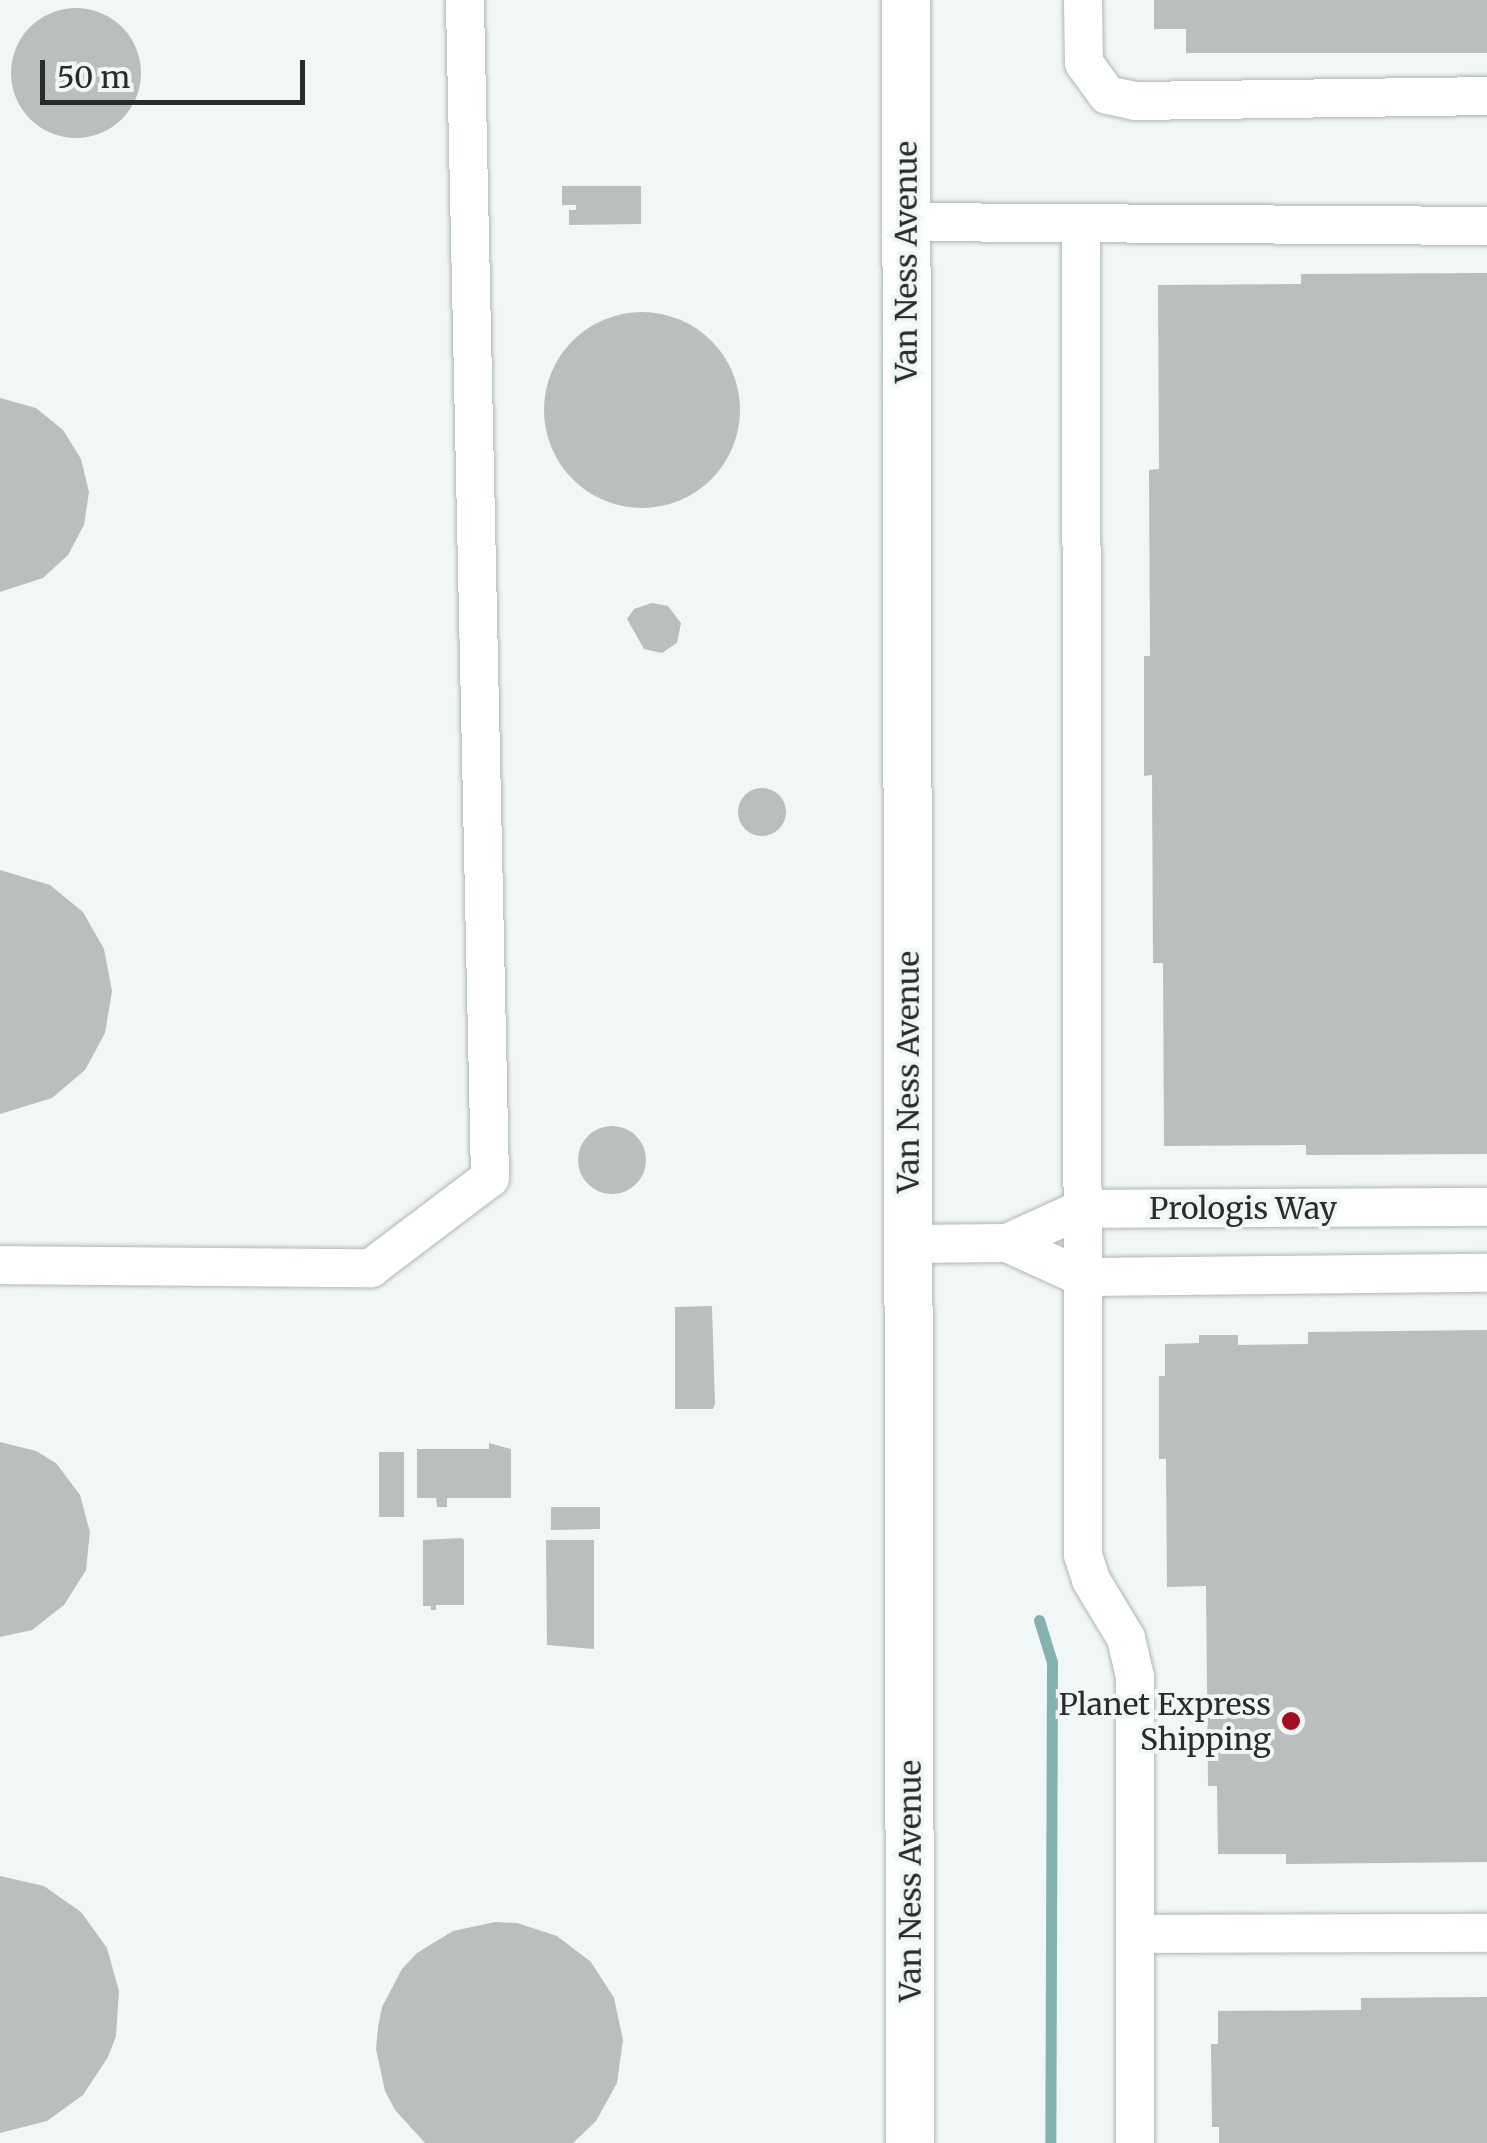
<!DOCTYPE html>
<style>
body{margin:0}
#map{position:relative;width:1487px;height:2143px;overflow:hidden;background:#f1f7f7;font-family:Merriweather,serif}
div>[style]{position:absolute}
.stream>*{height:11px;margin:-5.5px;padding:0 5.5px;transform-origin:5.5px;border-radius:5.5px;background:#85b1b1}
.building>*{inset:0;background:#b9bebe}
.round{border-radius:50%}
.roads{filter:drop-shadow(0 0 2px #b0b5b5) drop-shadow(0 0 2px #b0b5b5)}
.minor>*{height:38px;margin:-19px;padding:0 19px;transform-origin:19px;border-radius:19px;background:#fff}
.major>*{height:48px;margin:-24px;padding:0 24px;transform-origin:24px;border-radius:24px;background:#fff}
.dots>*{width:28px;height:28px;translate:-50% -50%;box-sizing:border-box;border:5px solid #f1f7f7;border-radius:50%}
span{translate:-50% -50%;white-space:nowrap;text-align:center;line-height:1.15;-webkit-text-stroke:8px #f1f7f7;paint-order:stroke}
.street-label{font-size:30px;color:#2a2c2c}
.poi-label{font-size:30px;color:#2a2c2c}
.right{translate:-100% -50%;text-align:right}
.scale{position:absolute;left:40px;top:60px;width:265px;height:45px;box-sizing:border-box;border:5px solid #2a2c2c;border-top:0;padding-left:12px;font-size:30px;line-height:35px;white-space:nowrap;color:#2a2c2c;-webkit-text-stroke:8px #f1f7f7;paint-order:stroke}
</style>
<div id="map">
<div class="stream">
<div style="left:1039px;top:1620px;width:44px;rotate:72.8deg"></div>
<div style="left:1052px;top:1662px;width:481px;rotate:90.2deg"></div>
</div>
<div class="building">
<div style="clip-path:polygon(1154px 0,1487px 0,1487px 53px,1186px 53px,1186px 29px,1154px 29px)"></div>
<div class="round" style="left:11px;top:8px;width:130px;height:130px"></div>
<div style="clip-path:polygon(562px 186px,641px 186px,641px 224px,569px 225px,569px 210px,576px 210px,576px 205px,562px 205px)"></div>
<div style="clip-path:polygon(1487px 273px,1487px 1154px,1306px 1155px,1306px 1145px,1164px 1146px,1163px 963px,1153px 963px,1152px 775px,1144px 776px,1144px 656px,1150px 656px,1149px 470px,1159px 469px,1158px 285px,1301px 284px,1301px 274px)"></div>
<div class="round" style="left:544px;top:312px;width:196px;height:196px"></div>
<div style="clip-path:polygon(0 398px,36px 408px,63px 430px,81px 459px,89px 492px,84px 525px,68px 555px,43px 578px,0 592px)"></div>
<div style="clip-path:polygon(652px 603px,668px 606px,681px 623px,677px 643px,662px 653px,644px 649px,627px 619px,634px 609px)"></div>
<div class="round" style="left:738px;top:788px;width:48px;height:48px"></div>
<div style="clip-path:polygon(0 870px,50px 885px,83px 912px,104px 949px,112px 991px,105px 1033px,85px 1070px,52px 1098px,0 1114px)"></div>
<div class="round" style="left:578px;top:1126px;width:68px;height:68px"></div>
<div style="clip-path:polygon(712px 1306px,715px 1404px,713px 1409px,675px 1409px,675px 1307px)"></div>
<div style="clip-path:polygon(1487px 1330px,1487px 1862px,1286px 1864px,1286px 1854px,1218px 1854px,1217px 1786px,1208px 1786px,1206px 1586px,1167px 1587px,1166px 1459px,1159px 1459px,1159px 1376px,1165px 1376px,1165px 1344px,1199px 1343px,1199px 1335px,1238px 1335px,1238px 1345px,1308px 1344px,1308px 1332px)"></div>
<div style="clip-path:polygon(0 1442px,36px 1451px,56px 1463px,80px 1495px,90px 1532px,86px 1570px,64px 1605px,32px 1630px,0 1637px)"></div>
<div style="clip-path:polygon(489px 1443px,511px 1449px,511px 1498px,447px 1498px,447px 1507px,437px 1507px,436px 1498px,417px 1498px,417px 1449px,489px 1449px)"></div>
<div style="clip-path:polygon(379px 1452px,404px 1452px,404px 1517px,379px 1517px)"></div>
<div style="clip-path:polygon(551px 1507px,600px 1507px,600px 1529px,551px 1530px)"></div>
<div style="clip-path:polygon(461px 1538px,464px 1540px,464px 1605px,436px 1605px,436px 1610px,431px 1610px,431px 1606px,423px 1606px,423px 1540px)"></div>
<div style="clip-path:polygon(546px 1540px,594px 1540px,594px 1649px,547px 1645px)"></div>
<div style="clip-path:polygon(0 1876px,44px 1886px,81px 1912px,107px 1948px,119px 1991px,116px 2036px,108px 2057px,83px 2095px,47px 2121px,0 2133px)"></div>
<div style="clip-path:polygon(495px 1922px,517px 1923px,557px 1936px,591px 1962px,614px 1998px,623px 2040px,617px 2083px,596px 2121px,573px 2143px,425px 2143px,395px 2110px,385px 2091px,376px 2049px,378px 2027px,382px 2007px,402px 1969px,417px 1953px,453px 1931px)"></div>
<div style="clip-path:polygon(1487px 1997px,1487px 2143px,1219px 2143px,1219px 2127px,1212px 2127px,1211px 2044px,1218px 2044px,1218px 2011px,1361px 2010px,1361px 1998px)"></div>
</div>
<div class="roads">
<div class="minor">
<div style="left:1083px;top:0;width:63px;rotate:89.1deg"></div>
<div style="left:1084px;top:63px;width:39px;rotate:54deg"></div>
<div style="left:1107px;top:95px;width:29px;rotate:12deg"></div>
<div style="left:1135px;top:101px;width:352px;rotate:-0.8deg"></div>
<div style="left:906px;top:222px;width:581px;rotate:0.39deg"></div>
<div style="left:1081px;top:223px;width:1332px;rotate:89.91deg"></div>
<div style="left:1083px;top:1555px;width:26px;rotate:72deg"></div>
<div style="left:1091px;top:1580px;width:68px;rotate:58.9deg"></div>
<div style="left:1126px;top:1638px;width:40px;rotate:77deg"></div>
<div style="left:1135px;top:1677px;width:466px;rotate:90deg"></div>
<div style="left:1007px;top:1243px;width:82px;rotate:24.4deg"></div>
<div style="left:1082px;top:1277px;width:405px;rotate:-0.6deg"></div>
<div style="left:908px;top:1244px;width:99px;rotate:-0.6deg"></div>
<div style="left:1007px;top:1243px;width:82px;rotate:-24.4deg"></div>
<div style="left:1082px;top:1209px;width:405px;rotate:-0.3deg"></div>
<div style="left:0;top:1265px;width:371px;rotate:0.5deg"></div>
<div style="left:371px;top:1268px;width:149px;rotate:-37.1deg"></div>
<div style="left:490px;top:1178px;width:1178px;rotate:-91.22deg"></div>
<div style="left:1135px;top:1934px;width:352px;rotate:-0.2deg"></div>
</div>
<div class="major">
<div style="left:906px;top:0;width:2143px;rotate:89.89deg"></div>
</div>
</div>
<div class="dots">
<div style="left:1291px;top:1721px;background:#a50c1f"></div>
</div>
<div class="street-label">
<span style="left:906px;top:262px;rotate:-90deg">Van Ness Avenue</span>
<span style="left:908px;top:1072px;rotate:-90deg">Van Ness Avenue</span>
<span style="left:1243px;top:1208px">Prologis Way</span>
<span style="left:910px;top:1881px;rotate:-90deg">Van Ness Avenue</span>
</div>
<div class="poi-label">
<span class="right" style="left:1271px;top:1721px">Planet Express<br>Shipping</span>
</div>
<div class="scale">50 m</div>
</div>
